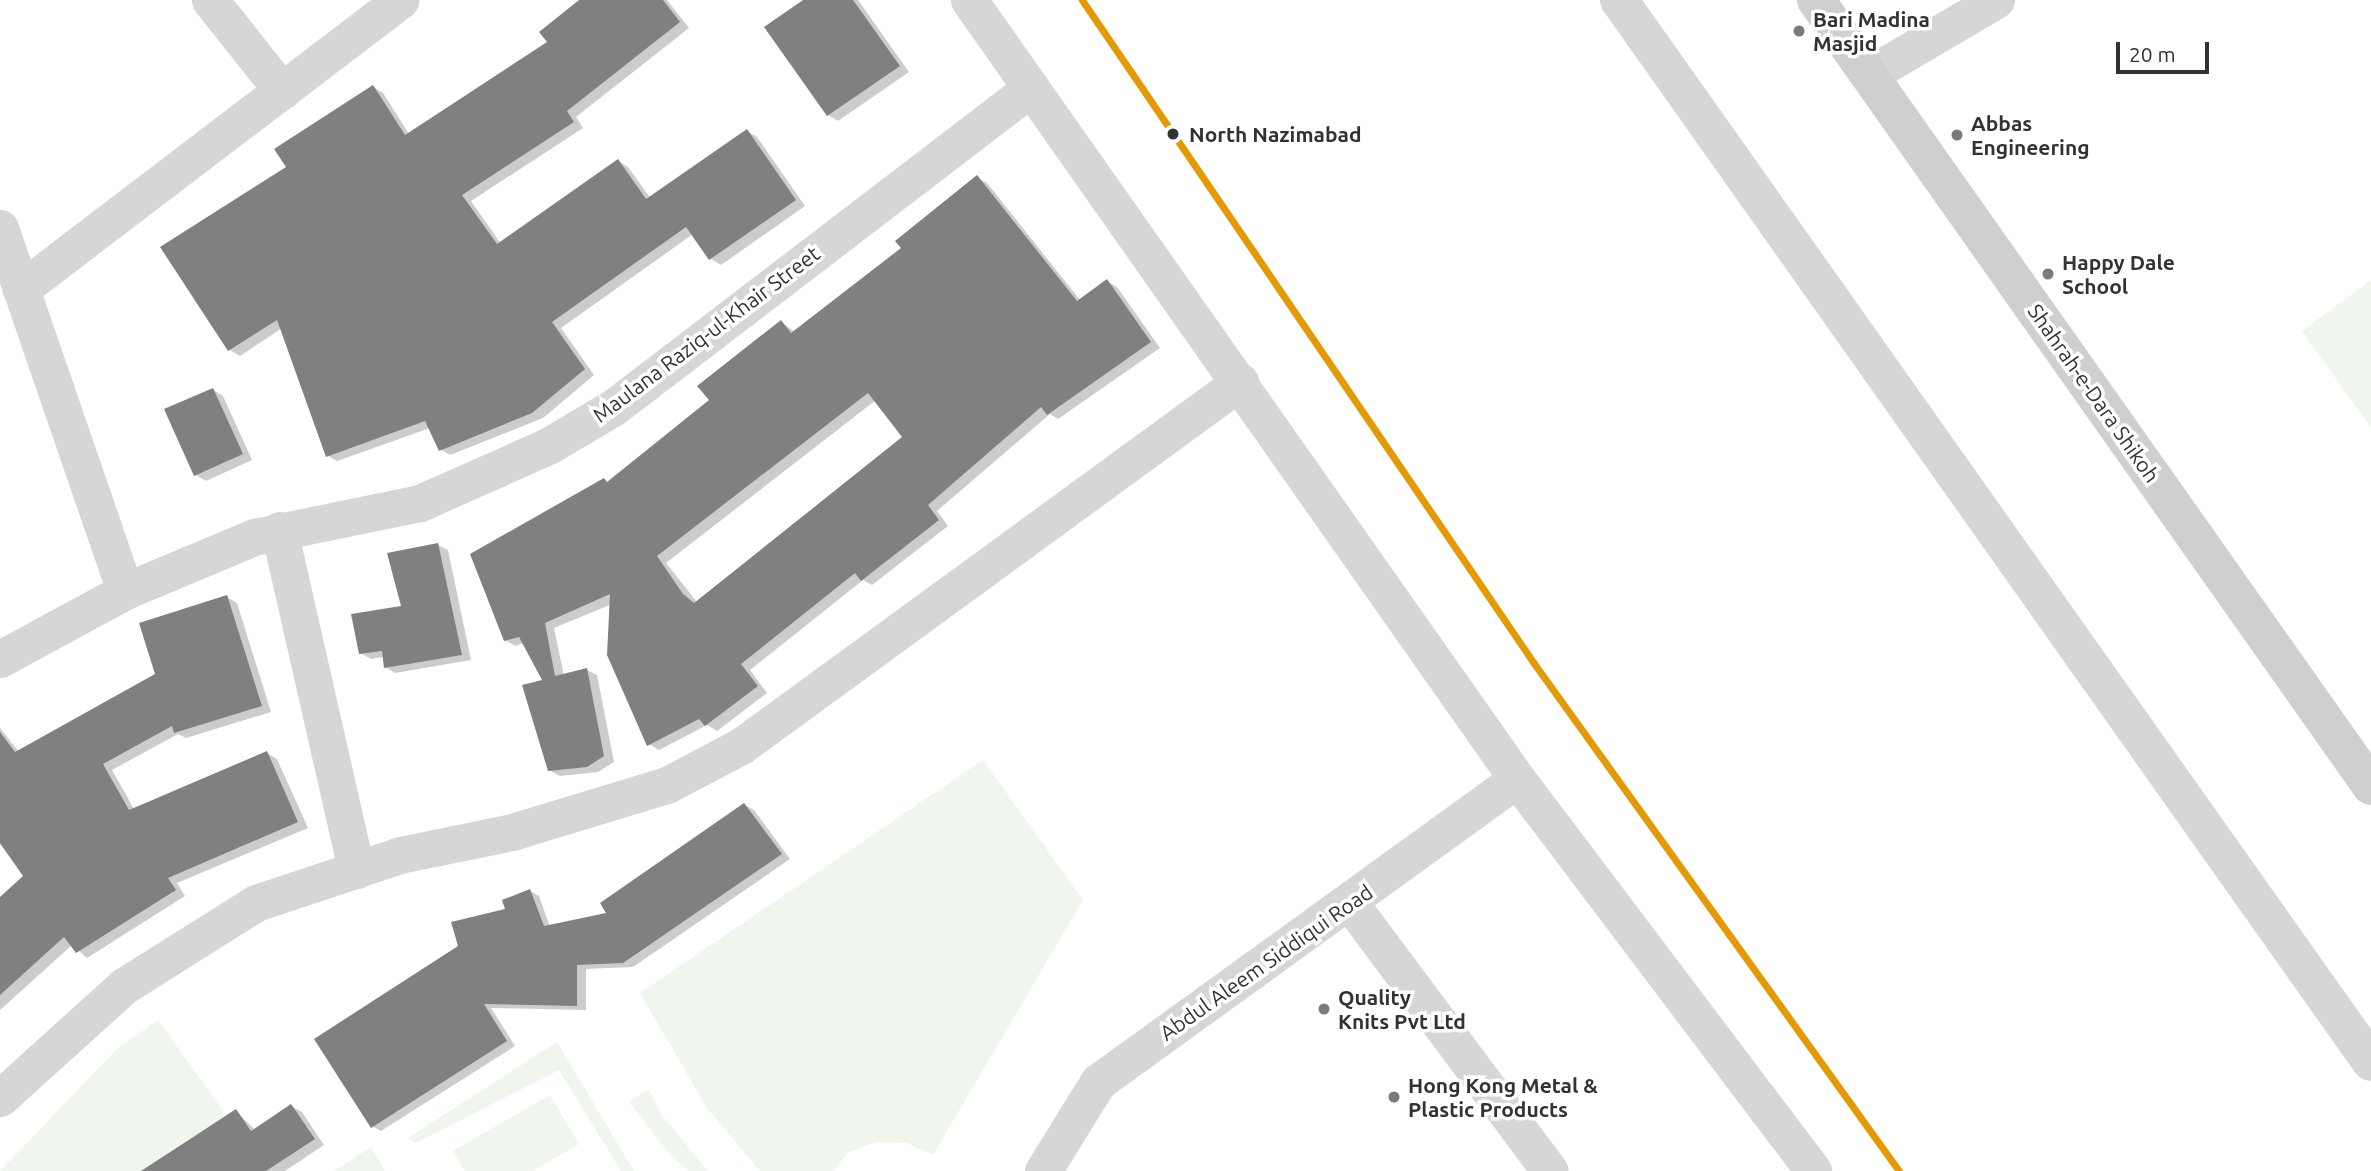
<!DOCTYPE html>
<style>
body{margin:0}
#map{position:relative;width:2371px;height:1171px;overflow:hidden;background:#fff;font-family:Ubuntu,sans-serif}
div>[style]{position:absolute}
.green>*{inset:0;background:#f0f5ee}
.shadow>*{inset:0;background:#0003}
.building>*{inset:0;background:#808080}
.minor>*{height:37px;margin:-18.5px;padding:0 18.5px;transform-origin:18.5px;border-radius:18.5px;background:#d6d6d6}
.tertiary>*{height:38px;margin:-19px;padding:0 19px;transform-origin:19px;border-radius:19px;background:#d6d6d6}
.secondary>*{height:38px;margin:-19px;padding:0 19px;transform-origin:19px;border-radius:19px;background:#cfcfcf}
.rail-1>*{height:7px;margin:-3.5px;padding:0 3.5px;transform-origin:3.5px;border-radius:3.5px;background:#e39a05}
.dots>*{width:19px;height:19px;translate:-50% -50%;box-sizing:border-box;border:4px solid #fff;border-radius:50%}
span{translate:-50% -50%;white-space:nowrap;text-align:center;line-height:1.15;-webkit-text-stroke:7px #fff;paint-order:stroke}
.poi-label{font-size:21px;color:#323232;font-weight:700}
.left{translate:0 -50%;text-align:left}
.stop-label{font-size:21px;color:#323232;font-weight:700}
.street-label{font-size:21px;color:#323232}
.scale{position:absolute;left:2116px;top:42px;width:93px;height:32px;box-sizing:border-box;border:4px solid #323232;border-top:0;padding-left:9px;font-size:21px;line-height:24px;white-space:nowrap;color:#323232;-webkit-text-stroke:5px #fff;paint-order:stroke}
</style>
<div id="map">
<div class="green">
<div style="clip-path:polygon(2371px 280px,2371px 428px,2302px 331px)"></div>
<div style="clip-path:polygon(983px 760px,1083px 900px,933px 1155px,907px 1143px,876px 1142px,849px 1152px,833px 1171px,760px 1171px,707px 1108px,640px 993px)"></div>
<div style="clip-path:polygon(158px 1020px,226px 1115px,160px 1158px,168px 1171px,0 1171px,117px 1049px)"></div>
<div style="clip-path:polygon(557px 1042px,634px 1171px,621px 1171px,559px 1070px,416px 1143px,408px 1138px)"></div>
<div style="clip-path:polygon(649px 1089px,661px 1114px,708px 1171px,688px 1171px,672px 1157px,629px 1102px)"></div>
<div style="clip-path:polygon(550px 1095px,579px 1144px,533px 1171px,465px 1171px,453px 1151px)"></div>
<div style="clip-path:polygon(371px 1147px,385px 1171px,334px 1171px)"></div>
</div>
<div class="shadow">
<div style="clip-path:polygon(582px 0,667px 0,689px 28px,576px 117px,583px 128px,471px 201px,501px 244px,618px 161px,628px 167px,651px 199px,747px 131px,757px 137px,805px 206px,721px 265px,711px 259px,693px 234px,561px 328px,594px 375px,543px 418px,450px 455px,440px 449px,430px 428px,337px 461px,327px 455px,282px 328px,240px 356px,230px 350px,289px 168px,373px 87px,383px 93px,409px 134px,550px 42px)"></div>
<div style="clip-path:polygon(806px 0,858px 0,909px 72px,838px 121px,828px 115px)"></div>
<div style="clip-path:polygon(evenodd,977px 178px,987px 183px,1080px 300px,1107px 281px,1117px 287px,1160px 348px,1058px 419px,1050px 414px,937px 511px,948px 526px,872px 585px,863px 580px,750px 670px,767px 693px,717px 731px,707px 725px,659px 750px,649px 744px,612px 604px,554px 628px,564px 676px,587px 670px,597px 675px,614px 762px,598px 772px,560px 776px,549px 770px,544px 681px,524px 643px,515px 646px,505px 640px,604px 480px,609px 483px,711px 401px,781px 322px,795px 332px,904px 249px,977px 178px,876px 400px,904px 437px,697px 602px,666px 563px,876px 400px)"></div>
<div style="clip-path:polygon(213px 390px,223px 396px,252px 460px,206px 481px,196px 475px)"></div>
<div style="clip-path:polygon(438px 545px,448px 550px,471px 660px,395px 673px,385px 667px,385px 657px,371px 659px,360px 653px,403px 608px)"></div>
<div style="clip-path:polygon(227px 597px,237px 603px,271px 712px,186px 738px,178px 734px,112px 770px,134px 809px,267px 753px,277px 759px,308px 828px,177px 883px,185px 896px,87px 958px,72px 945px,0 1010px,0 899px,25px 876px,0 844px,0 728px,19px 752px,157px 675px)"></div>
<div style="clip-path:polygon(745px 805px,754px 810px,790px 859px,633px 967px,586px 969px,586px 1010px,491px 1008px,515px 1046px,381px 1131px,372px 1126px,460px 947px,530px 891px,539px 896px,550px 927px,609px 915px)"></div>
<div style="clip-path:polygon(291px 1106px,302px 1112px,324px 1145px,285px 1171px,170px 1171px,236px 1111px,255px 1130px)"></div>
</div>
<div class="building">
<div style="clip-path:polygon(579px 0,663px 0,680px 22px,567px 111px,574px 122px,462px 195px,497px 244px,618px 159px,646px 199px,747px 129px,796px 200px,709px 260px,686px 227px,552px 322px,585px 369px,532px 413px,439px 451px,425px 421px,326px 457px,277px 320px,228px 351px,160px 247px,286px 167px,274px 149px,373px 85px,405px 135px,547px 42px,539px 32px)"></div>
<div style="clip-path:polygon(803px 0,853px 0,900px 66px,827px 116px,764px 27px)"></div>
<div style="clip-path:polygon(evenodd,977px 175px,1077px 301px,1107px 279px,1151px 342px,1047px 415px,1041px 407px,928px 505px,939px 520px,861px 581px,855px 573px,741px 664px,758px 686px,705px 726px,699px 719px,647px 746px,607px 655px,610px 594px,545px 623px,555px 676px,587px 668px,604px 756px,587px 767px,548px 771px,522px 685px,542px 680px,519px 637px,504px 641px,470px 554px,604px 478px,607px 482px,709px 400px,697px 386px,781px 320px,791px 333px,901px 248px,895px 241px,977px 175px,868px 393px,902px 437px,694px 603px,683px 594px,657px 556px,868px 393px)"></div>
<div style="clip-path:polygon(213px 388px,243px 454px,194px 476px,164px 409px)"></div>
<div style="clip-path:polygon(438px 543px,462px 655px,384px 668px,382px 651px,359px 654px,351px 614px,401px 606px,387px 553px)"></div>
<div style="clip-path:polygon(227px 595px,262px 706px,174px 733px,172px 726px,103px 764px,129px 810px,267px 751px,298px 822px,168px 878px,176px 890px,76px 953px,64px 937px,0 995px,0 897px,23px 876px,0 843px,0 732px,15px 752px,155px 674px,139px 623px)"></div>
<div style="clip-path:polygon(744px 803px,782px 854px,623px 963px,577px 965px,577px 1006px,484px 1004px,507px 1041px,371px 1128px,314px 1039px,458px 946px,451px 922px,505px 909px,502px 900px,530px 889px,544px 926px,606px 913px,600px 903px)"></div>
<div style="clip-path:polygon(291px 1104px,315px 1139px,266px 1171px,141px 1171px,236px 1109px,251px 1131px)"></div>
</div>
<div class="minor">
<div style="left:210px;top:0;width:116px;rotate:51.6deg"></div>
<div style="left:969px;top:0;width:952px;rotate:54.87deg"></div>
<div style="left:1517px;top:779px;width:491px;rotate:52.9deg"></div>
<div style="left:1870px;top:74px;width:146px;rotate:-30.4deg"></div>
<div style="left:0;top:228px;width:384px;rotate:71deg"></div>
<div style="left:21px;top:289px;width:477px;rotate:-37.3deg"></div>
<div style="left:279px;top:530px;width:349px;rotate:77.2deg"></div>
<div style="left:0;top:659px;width:142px;rotate:-28.5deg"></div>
<div style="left:125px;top:591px;width:140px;rotate:-22.7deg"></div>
<div style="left:254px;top:537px;width:169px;rotate:-11.6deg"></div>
<div style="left:420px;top:503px;width:142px;rotate:-24deg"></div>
<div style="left:550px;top:445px;width:74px;rotate:-30.7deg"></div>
<div style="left:614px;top:407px;width:525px;rotate:-37.42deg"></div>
<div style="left:1350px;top:903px;width:334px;rotate:53.3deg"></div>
<div style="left:0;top:1098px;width:167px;rotate:-42.1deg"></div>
<div style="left:124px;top:986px;width:156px;rotate:-32.2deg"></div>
<div style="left:256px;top:903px;width:152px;rotate:-18.4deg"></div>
<div style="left:400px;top:855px;width:114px;rotate:-11.6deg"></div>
<div style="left:512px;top:832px;width:162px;rotate:-16.9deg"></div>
<div style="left:667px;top:785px;width:84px;rotate:-27.8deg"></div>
<div style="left:741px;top:746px;width:618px;rotate:-36.11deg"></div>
<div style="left:1043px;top:1171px;width:105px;rotate:-58.3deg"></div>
<div style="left:1098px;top:1082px;width:517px;rotate:-35.87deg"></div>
</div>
<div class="tertiary">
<div style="left:1619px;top:0;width:1301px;rotate:54.7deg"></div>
</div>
<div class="secondary">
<div style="left:1816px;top:0;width:962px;rotate:54.77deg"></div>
</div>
<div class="rail-1">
<div style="left:1082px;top:0;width:801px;rotate:55.73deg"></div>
<div style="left:1533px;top:662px;width:627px;rotate:54.28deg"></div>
</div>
<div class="dots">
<div style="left:1799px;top:31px;background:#7a7a7a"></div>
<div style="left:1173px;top:134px;background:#323232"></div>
<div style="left:1957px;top:135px;background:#7a7a7a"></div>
<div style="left:2048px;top:274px;background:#7a7a7a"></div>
<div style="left:1324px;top:1009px;background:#7a7a7a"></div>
<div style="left:1394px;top:1097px;background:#7a7a7a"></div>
</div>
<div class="poi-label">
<span class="left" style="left:1813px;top:31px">Bari Madina<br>Masjid</span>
<span class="left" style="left:1971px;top:135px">Abbas<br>Engineering</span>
<span class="left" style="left:2062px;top:274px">Happy Dale<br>School</span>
<span class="left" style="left:1338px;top:1009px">Quality<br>Knits Pvt Ltd</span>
<span class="left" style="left:1408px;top:1097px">Hong Kong Metal &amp;<br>Plastic Products</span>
</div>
<div class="stop-label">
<span class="left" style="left:1189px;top:134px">North Nazimabad</span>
</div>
<div class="street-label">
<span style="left:706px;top:334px;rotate:-37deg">Maulana Raziq-ul-Khair Street</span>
<span style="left:2094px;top:393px;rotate:55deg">Shahrah-e-Dara Shikoh</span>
<span style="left:1266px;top:962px;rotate:-35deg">Abdul Aleem Siddiqui Road</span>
</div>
<div class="scale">20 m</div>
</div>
